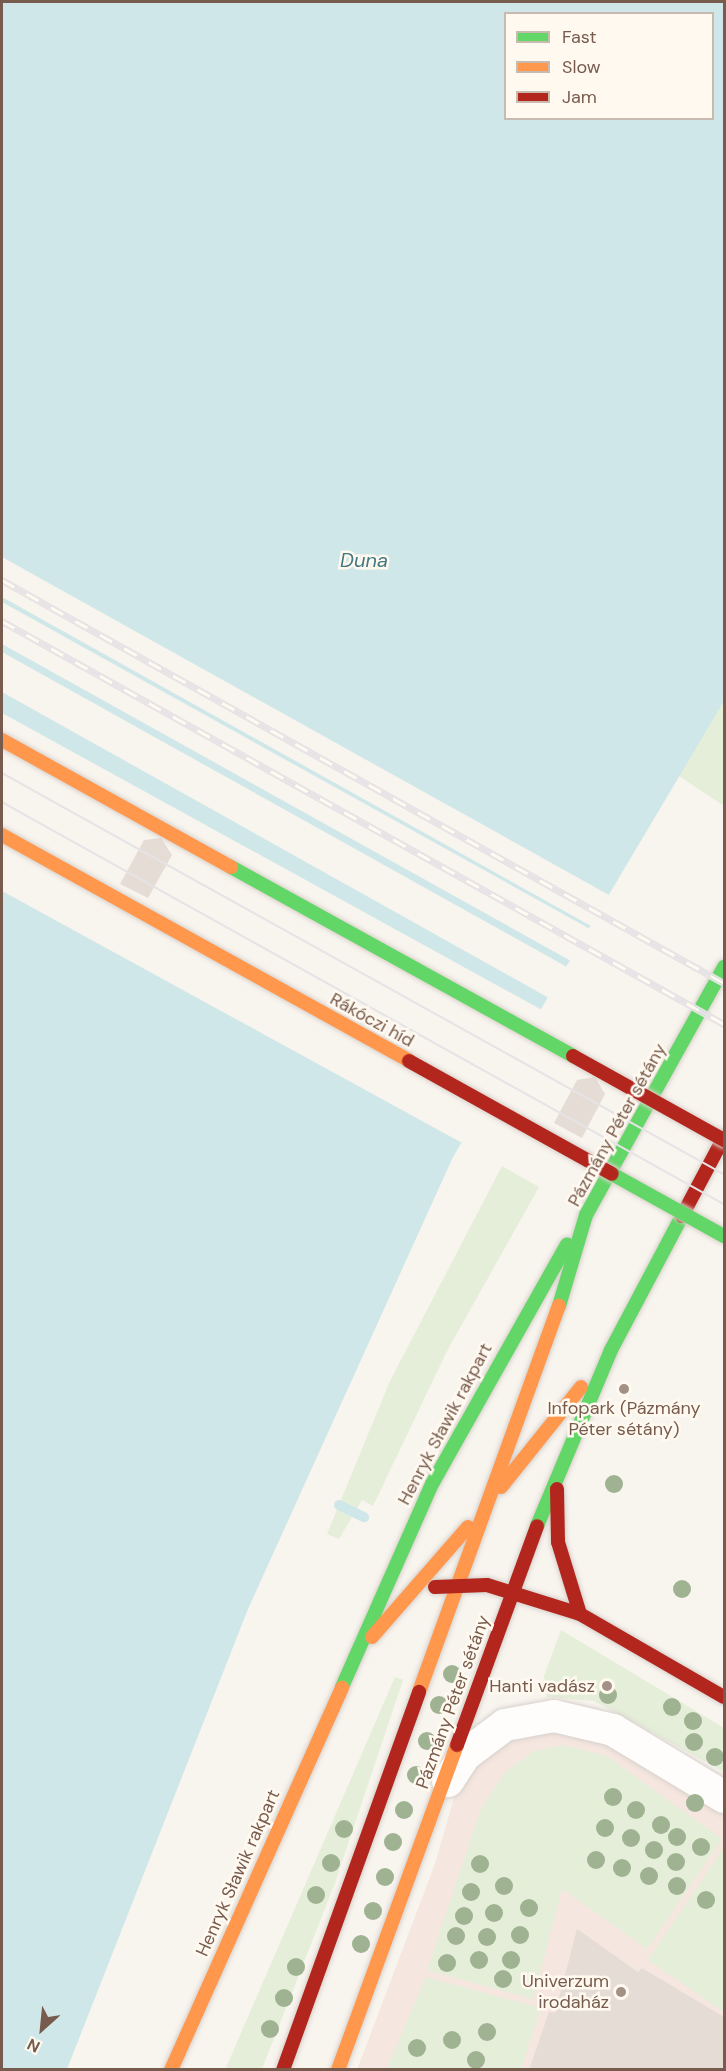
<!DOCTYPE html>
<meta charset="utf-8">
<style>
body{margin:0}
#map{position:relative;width:726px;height:2071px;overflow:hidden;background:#f8f4ee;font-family:"DM Sans",sans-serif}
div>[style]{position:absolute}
.commercial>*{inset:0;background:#f5e6df}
.green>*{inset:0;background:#e5eed9}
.water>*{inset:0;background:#cfe7e8}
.pier>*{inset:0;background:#f8f4ee}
.stream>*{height:10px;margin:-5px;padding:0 5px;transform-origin:5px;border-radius:5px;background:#cfe7e8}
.building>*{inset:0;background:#e5ddd5}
.roads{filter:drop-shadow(0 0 2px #d7d1cc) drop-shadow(0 0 2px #d7d1cc)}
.street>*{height:32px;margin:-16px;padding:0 16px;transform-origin:16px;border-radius:16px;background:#fefdfc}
.fast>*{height:14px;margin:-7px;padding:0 7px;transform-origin:7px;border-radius:7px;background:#63d668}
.slow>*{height:14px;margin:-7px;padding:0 7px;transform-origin:7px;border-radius:7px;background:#ff974d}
.jam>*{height:14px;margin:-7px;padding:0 7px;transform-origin:7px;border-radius:7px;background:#b3261e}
.tram>*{height:1.5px;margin:-0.75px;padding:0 0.75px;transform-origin:0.75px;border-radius:0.75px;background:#e6e3e6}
.rail>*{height:7px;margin-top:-3.5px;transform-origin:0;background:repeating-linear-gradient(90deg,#fff9f0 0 14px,#e6e3e6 0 28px);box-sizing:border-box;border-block:2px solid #e6e3e6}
.bridges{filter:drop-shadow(0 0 2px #d9d1cb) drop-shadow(0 0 2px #d9d1cb)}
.fast-bridge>*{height:14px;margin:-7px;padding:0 7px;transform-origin:7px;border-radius:7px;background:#63d668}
.slow-bridge>*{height:14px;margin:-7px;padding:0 7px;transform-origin:7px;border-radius:7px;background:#ff974d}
.jam-bridge>*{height:14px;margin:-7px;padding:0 7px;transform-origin:7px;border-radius:7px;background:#b3261e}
.trees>*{width:18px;height:18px;margin:-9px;border-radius:50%;background:#9fb291}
.dots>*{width:16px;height:16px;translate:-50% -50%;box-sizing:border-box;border:3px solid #fff9f0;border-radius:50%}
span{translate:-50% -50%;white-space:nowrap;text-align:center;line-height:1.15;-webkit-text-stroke:5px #fff9f0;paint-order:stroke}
.street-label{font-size:18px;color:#775b4d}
.poi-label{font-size:18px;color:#775b4d}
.right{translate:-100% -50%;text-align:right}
.water-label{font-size:20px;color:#437982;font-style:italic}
.frame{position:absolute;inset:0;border:3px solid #775b4d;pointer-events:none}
.legend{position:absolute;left:504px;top:12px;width:210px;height:108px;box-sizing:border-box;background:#fff9f0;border:2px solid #c9baaf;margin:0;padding:8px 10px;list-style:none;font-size:18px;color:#775b4d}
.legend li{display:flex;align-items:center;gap:12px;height:30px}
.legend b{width:30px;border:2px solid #c9baaf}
.north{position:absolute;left:12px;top:1999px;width:60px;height:60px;-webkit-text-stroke:4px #fff9f0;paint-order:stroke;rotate:207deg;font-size:16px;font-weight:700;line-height:24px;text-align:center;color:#775b4d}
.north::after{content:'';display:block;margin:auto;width:21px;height:27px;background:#775b4d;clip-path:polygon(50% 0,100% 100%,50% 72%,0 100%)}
</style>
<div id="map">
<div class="commercial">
<div style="clip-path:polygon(555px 1726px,613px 1744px,724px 1809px,724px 2069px,357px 2070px,435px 1864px,458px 1784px,492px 1740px)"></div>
</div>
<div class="green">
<div style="clip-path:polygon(724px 701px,724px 806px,676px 774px)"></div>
<div style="clip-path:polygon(502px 1166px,539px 1187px,447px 1351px,373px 1506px,362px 1500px,339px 1539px,327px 1534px,390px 1381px)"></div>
<div style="clip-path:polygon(561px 1630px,724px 1728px,724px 1772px,594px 1701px,547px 1697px,544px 1676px)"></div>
<div style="clip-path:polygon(395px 1677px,403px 1680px,335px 1883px,262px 2069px,225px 2070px)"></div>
<div style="clip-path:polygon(563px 1745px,607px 1756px,722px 1839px,647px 1949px,562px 1889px,533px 1999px,427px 1970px,481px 1809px,505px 1772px,534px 1751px)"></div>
<div style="clip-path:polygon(724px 1847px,724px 2012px,648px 1960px)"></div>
<div style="clip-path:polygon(426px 1977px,541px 2008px,521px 2069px,387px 2069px)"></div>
</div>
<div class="water">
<div style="clip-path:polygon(evenodd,2px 2px,724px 2px,724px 701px,453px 1157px,248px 1609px,67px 2069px,2px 2070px,2px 2px,506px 14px,712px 14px,712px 118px,506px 118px,506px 14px)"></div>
</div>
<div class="pier">
<div style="clip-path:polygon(2px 557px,609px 895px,591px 926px,2px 597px)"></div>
<div style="clip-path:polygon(2px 602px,590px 929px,571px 961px,2px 644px)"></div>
<div style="clip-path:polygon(2px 652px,567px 967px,549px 998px,2px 692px)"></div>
<div style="clip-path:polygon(2px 713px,542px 1010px,464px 1144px,2px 891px)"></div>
</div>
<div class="stream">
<div style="left:339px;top:1505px;width:28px;rotate:26deg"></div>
</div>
<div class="building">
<div style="clip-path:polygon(161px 838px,172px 855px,148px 898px,120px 884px,144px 840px)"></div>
<div style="clip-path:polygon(595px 1077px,605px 1094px,582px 1138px,554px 1123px,577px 1080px)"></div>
<div style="clip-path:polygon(577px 1929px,638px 1972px,642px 1968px,724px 2017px,724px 2070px,529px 2070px,549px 2012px,555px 2013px)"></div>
</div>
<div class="roads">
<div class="street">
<div style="left:448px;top:1781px;width:31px;rotate:-57deg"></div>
<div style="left:465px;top:1755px;width:50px;rotate:-36.9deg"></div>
<div style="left:505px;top:1725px;width:50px;rotate:-10.4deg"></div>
<div style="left:554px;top:1716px;width:61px;rotate:13.3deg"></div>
<div style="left:613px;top:1730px;width:130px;rotate:31.1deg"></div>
</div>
<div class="fast">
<div style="left:559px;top:1306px;width:95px;rotate:-73.5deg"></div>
<div style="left:586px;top:1215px;width:284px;rotate:-60.9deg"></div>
<div style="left:537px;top:1526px;width:191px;rotate:-67.2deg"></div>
<div style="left:611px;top:1350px;width:152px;rotate:-62.1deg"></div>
<div style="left:342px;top:1687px;width:222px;rotate:-66.1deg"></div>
<div style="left:432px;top:1484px;width:275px;rotate:-60.6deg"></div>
</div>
<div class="slow">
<div style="left:501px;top:1487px;width:128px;rotate:-51.3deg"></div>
<div style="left:372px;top:1637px;width:146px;rotate:-48.9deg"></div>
<div style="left:419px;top:1692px;width:411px;rotate:-70.1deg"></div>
<div style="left:171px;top:2070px;width:419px;rotate:-65.9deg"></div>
<div style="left:338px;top:2070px;width:346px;rotate:-69.9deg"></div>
</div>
<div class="jam">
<div style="left:682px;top:1216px;width:89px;rotate:-62deg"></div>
<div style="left:557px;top:1489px;width:53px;rotate:88.9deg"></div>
<div style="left:558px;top:1542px;width:75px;rotate:73deg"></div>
<div style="left:435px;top:1587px;width:52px;rotate:-2.2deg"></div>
<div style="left:487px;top:1585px;width:97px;rotate:17.3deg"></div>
<div style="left:580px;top:1614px;width:166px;rotate:30deg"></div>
<div style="left:457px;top:1745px;width:233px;rotate:-69.9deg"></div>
<div style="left:283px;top:2070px;width:402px;rotate:-70.2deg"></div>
</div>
</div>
<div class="tram">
<div style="left:2px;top:773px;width:826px;rotate:29.05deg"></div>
<div style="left:2px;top:802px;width:826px;rotate:29.11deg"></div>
</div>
<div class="rail">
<div style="left:2px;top:580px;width:827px;rotate:29.17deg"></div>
<div style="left:2px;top:621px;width:827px;rotate:29.17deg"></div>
</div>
<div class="bridges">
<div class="fast-bridge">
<div style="left:231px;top:867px;width:391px;rotate:28.9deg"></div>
<div style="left:612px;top:1174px;width:128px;rotate:29deg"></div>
</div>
<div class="slow-bridge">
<div style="left:2px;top:740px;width:262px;rotate:29deg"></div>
<div style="left:2px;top:835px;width:466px;rotate:29deg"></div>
</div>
<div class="jam-bridge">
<div style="left:573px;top:1056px;width:173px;rotate:29.1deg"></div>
<div style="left:409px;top:1061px;width:232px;rotate:29.1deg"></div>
</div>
</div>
<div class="trees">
<div style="left:614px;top:1484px"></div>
<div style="left:682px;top:1589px"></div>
<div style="left:452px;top:1674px"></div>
<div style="left:608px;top:1695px"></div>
<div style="left:439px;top:1705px"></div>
<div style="left:672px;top:1707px"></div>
<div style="left:693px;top:1721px"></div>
<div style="left:427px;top:1741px"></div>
<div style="left:694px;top:1742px"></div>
<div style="left:715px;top:1757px"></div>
<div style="left:416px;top:1775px"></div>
<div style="left:613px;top:1797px"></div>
<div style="left:695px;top:1803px"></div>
<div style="left:404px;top:1810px"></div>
<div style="left:636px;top:1810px"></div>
<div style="left:661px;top:1825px"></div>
<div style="left:605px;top:1828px"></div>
<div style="left:344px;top:1829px"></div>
<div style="left:677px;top:1837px"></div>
<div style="left:631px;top:1838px"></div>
<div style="left:393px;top:1842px"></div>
<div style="left:701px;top:1847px"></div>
<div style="left:654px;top:1850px"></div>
<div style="left:596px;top:1860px"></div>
<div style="left:676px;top:1862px"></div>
<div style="left:331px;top:1863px"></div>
<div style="left:480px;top:1864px"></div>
<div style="left:622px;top:1868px"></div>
<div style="left:649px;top:1876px"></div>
<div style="left:385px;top:1877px"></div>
<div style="left:504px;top:1886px"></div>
<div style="left:677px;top:1886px"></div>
<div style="left:471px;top:1892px"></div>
<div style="left:316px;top:1895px"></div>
<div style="left:706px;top:1900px"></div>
<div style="left:529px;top:1908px"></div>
<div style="left:373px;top:1911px"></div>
<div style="left:494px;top:1913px"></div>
<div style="left:464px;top:1916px"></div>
<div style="left:520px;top:1935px"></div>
<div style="left:456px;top:1936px"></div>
<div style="left:487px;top:1937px"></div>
<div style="left:361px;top:1944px"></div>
<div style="left:479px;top:1960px"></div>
<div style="left:511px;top:1960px"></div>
<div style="left:447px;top:1963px"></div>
<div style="left:296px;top:1967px"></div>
<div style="left:503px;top:1979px"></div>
<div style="left:284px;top:1998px"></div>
<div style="left:270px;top:2029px"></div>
<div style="left:487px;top:2032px"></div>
<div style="left:452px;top:2040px"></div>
<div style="left:417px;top:2048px"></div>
<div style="left:476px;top:2060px"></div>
</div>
<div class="dots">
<div style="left:624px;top:1389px;background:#a49185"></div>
<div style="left:607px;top:1686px;background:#a49185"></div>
<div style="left:621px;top:1992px;background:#a49185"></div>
</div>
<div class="street-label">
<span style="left:372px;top:1020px;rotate:29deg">Rákóczi híd</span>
<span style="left:617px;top:1125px;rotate:-61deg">Pázmány Péter sétány</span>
<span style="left:445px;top:1424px;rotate:-62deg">Henryk Sławik rakpart</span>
<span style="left:453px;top:1702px;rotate:-70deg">Pázmány Péter sétány</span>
<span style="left:238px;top:1873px;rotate:-66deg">Henryk Sławik rakpart</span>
</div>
<div class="poi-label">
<span style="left:624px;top:1419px">Infopark (Pázmány<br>Péter sétány)</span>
<span class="right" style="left:595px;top:1686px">Hanti vadász</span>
<span class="right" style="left:609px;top:1992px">Univerzum<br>irodaház</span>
</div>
<div class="water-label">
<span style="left:364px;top:560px">Duna</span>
</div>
<div class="frame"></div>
<ul class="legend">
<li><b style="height:8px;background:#63d668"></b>Fast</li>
<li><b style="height:8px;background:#ff974d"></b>Slow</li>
<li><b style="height:8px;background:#b3261e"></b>Jam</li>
</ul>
<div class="north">N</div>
</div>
